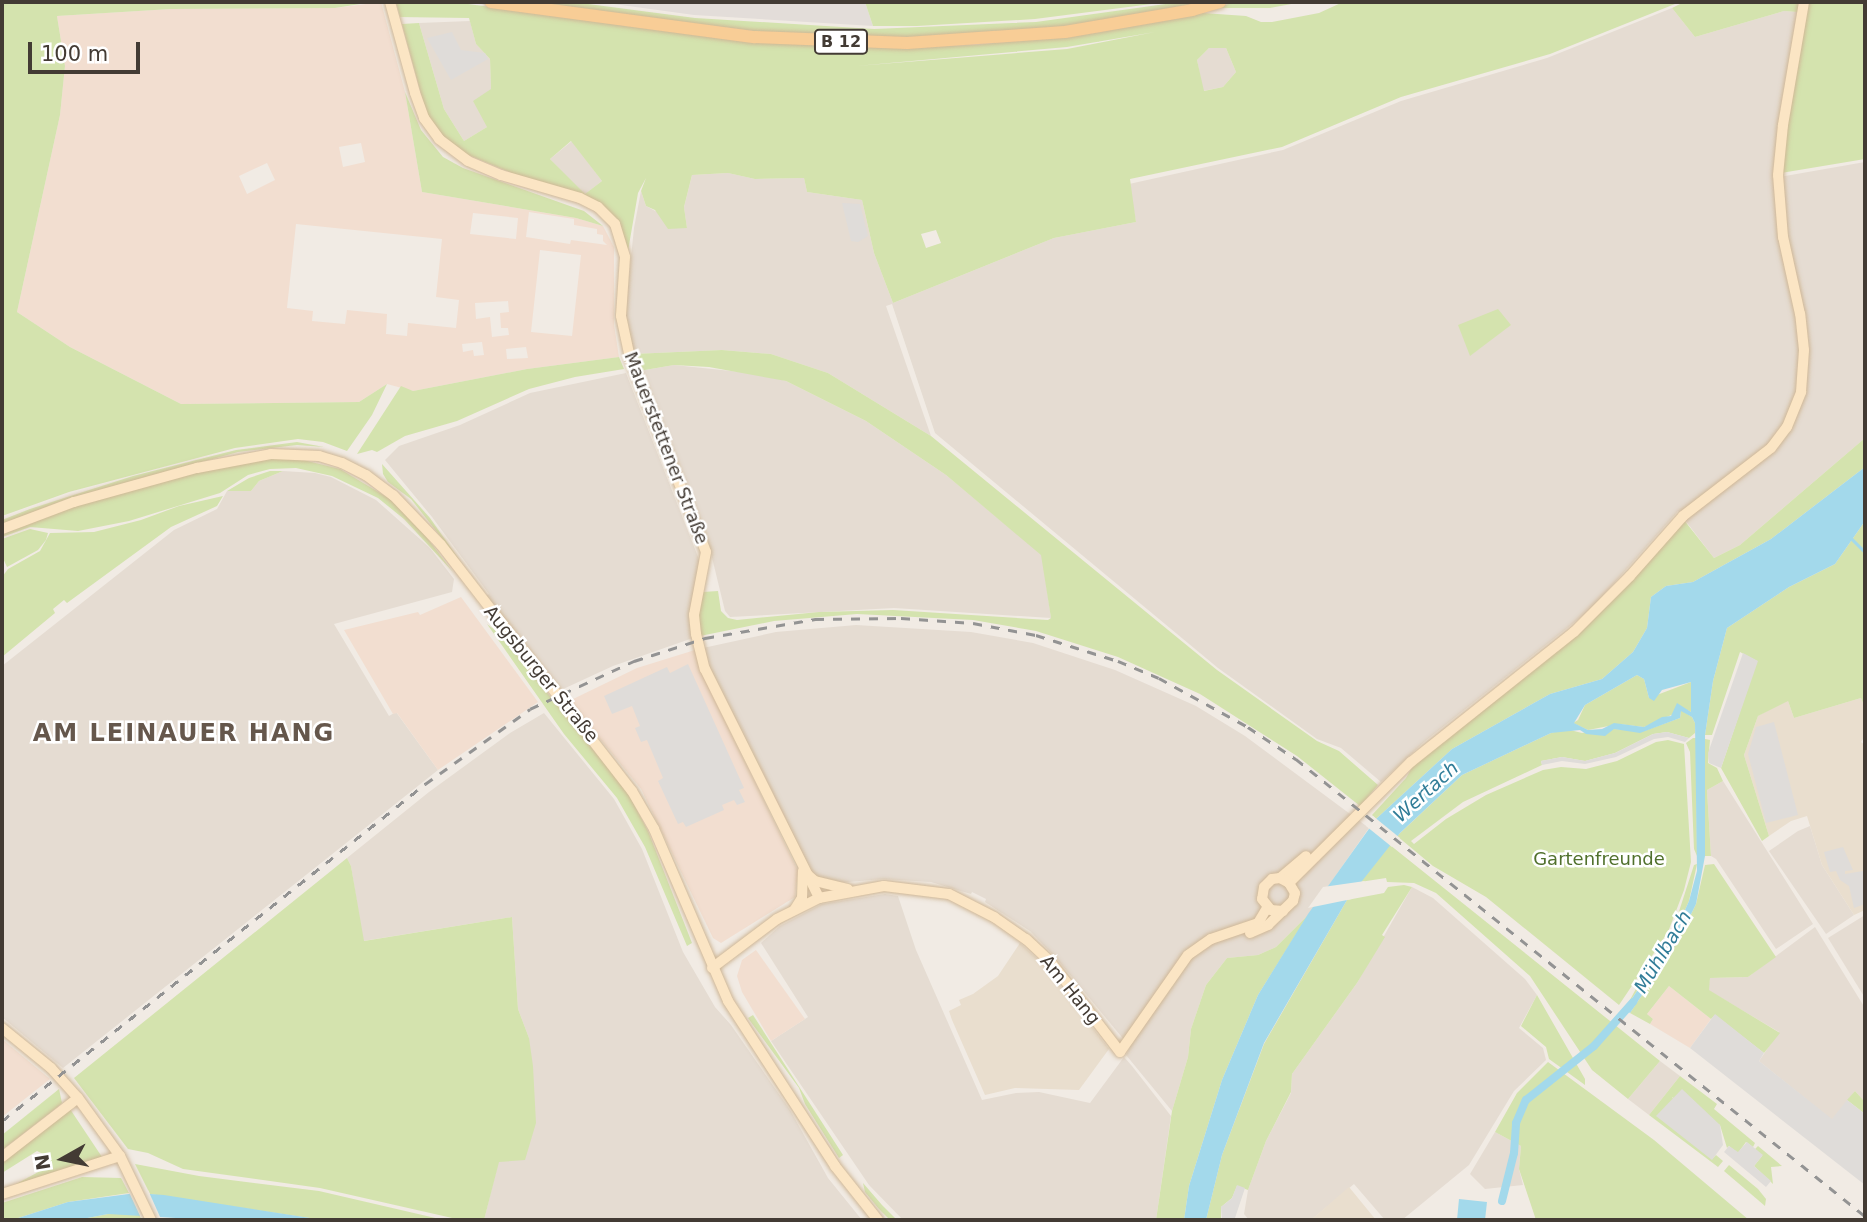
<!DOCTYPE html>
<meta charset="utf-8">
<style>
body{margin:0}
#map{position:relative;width:1867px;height:1222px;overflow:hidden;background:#f1ebe4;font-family:"DejaVu Sans",sans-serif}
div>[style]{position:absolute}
.residential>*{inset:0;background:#e5dcd2}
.commercial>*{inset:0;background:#f2ded0}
.industrial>*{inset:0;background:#e3ddd9}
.education>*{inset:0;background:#e9dece}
.green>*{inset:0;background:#d4e3ae}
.parking>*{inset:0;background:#dfdcd9}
.water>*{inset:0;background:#a3d9eb}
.pier>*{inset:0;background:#f1ebe4}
.stream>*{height:2.5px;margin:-1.25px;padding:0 1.25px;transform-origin:1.25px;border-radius:1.25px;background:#a3d9eb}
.canal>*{height:8px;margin:-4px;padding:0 4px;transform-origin:4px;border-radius:4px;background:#a3d9eb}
.roads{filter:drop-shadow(0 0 2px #cfb796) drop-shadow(0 0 2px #cfb796)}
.secondary>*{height:10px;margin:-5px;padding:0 5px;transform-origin:5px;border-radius:5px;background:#fbe5c4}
.primary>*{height:12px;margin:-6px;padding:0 6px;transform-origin:6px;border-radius:6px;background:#f8cd96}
.rail>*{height:2.5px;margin-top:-1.25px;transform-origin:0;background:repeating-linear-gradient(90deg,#939393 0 9px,transparent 0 18px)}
span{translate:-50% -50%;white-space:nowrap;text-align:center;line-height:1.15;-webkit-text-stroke:5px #fff;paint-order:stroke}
.shield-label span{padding:2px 5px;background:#fff;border:2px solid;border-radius:5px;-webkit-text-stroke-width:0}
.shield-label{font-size:16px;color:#433b34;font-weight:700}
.street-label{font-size:18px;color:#433b34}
.park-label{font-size:18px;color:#50702c}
.water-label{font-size:19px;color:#317d98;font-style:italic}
.district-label{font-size:24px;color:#65574c;font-weight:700;letter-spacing:2px}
.frame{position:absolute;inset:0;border:4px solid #433b34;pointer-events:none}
.north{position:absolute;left:28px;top:1124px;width:70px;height:70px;-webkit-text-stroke:5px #fff;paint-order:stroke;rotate:261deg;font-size:19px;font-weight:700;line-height:28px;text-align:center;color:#433b34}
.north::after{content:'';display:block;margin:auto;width:24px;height:32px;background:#433b34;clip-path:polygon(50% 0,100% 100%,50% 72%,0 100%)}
.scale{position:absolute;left:28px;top:42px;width:112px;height:32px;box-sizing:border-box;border:4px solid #433b34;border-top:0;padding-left:9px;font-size:21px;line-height:24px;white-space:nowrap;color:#433b34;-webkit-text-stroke:5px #fff;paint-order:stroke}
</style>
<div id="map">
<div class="residential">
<div style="clip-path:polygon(1672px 8px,1695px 37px,1784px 11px,1798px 12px,1779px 122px,1774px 178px,1865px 162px,1865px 438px,1740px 545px,1714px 558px,1678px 511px,1591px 609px,1425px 741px,1381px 782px,1341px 748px,1317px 739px,1218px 668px,935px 433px,892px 304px,886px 306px,931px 436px,828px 373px,771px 354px,722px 350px,633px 354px,625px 316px,634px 228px,641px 191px,646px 206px,687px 228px,684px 207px,692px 175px,728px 173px,755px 179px,804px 178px,807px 192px,862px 200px,874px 253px,893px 303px,1054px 238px,1136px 222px,1129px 184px,1283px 150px,1401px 101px,1547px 58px)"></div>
<div style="clip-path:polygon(470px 21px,476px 44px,490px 59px,491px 89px,487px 127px,464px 141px,444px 109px,419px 23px)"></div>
<div style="clip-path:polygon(1209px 48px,1226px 48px,1236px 72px,1223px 87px,1203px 91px,1197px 60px)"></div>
<div style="clip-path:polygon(572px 141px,602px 181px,584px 195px,550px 159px)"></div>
<div style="clip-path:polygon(674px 365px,760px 374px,786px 381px,866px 421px,946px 475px,1042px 555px,1051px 618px,894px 608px,730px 617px,725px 611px,707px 537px,639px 371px)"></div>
<div style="clip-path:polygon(626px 373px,702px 567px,693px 638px,613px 666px,561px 690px,486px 596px,489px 594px,432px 517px,385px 460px,399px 446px,460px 425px,530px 393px)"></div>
<div style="clip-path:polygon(283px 471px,315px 473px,331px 477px,376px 500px,430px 548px,454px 579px,452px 592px,334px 624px,389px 716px,396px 712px,438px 770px,63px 1068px,2px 1017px,2px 666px,174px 530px,217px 509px,227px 491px,251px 491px,259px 481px)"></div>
<div style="clip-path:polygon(856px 625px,971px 632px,1033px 643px,1115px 670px,1196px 706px,1245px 736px,1369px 828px,1308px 915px,1276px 947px,1258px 955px,1227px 958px,1206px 985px,1191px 1029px,1188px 1057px,1172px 1111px,1126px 1055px,1130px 1047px,1057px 959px,1030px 931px,985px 902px,986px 899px,972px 892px,971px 894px,931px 882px,883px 879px,836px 883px,817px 878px,810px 871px,709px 667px,703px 648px,776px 632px)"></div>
<div style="clip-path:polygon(544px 713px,614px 799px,642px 849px,683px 952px,715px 1007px,731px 1025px,790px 1110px,828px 1178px,862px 1220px,484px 1220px,529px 1038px,518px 1009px,512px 917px,363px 941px,351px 866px,347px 858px,429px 792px,510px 733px)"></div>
<div style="clip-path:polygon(1723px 781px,1813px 924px,1776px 949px,1716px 859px,1711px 856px,1707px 790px)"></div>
<div style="clip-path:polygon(1810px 826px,1822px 865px,1854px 915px,1826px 934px,1769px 851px,1798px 831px)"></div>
<div style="clip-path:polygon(1412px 887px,1433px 898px,1525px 979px,1537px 995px,1519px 1028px,1543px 1048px,1546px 1060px,1514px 1091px,1469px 1165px,1402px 1220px,1385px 1220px,1354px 1184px,1311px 1220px,1249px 1220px,1244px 1214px,1248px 1190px,1266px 1141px,1291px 1093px,1292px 1074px,1357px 983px)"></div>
<div style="clip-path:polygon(885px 894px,898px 896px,916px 950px,982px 1100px,1016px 1093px,1039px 1092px,1090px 1103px,1124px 1057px,1132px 1066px,1171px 1116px,1156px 1220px,903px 1220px,869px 1185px,771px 1041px,808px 1017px,761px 943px,780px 926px,822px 904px)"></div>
<div style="clip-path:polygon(1865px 915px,1865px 998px,1828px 938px)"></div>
<div style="clip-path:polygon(1815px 927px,1865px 1008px,1865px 1102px,1855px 1091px,1832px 1120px,1759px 1061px,1779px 1032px,1708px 990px,1710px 978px,1748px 977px)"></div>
<div style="clip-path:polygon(1660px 1061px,1680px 1076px,1649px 1115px,1628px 1099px)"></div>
<div style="clip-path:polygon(1495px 1132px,1521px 1146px,1519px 1169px,1523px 1185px,1485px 1189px,1470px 1174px)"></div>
</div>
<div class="commercial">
<div style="clip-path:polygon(evenodd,381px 2px,405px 92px,422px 192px,576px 218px,603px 226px,614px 247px,614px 325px,619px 357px,527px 369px,413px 391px,387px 384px,359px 402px,181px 404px,70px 347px,17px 312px,60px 115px,65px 66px,57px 16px,171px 9px,335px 8px,381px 2px,361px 143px,365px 162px,343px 167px,339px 147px,361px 143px,381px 2px,267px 163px,275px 180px,247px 194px,239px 176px,267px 163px,381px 2px,529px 212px,574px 219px,574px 225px,597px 229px,597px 234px,603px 235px,603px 241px,607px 245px,571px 240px,570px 244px,526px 237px,529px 212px,381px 2px,473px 213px,518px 218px,516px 239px,470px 234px,473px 213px,381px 2px,296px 224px,442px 239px,436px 297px,459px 300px,456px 328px,408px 323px,407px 336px,386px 334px,387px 314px,347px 310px,345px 324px,312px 321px,313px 311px,287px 308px,296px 224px,381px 2px,540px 250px,581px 255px,572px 336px,531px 332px,540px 250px,381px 2px,508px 301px,509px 312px,500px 313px,501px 328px,508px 328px,509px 335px,492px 337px,490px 317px,476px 319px,475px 303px,508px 301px,381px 2px,482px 342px,484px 355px,474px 356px,473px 350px,463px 352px,462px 344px,482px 342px,381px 2px,526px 347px,528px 358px,507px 359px,506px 349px,526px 347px)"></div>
<div style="clip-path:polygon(461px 597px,538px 702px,438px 770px,397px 713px,393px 714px,344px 630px,418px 612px,420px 615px)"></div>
<div style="clip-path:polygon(695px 650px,700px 669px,798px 871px,795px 897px,721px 943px,713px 938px,641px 789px,569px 701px,637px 668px)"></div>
<div style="clip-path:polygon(756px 950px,805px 1019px,771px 1041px,742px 992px,737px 976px,742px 960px)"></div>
<div style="clip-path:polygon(1669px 986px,1711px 1019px,1690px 1048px,1650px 1024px,1653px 1019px,1647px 1014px)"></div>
<div style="clip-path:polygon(2px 1039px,50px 1079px,2px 1117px)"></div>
</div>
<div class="industrial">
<div style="clip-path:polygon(599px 2px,865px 2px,873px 26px,694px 15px)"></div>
</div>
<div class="education">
<div style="clip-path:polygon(1861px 698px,1865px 708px,1865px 736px,1861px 742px,1865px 745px,1865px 910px,1854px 915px,1822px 865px,1807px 816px,1791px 821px,1769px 836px,1744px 755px,1758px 716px,1784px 701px,1788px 701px,1794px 718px)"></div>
<div style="clip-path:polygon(1020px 943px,1045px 966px,1109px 1049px,1079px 1090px,1015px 1088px,985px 1095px,952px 1020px,949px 1011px,961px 1005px,959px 1000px,973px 994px,998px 976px)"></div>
<div style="clip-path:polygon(1349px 1187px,1376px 1220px,1311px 1220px)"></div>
</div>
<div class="green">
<div style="clip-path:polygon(2px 2px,373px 2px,335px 8px,171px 9px,57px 16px,65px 66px,60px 115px,17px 312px,70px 347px,181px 404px,359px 402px,387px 384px,372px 415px,347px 451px,323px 442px,298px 439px,235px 448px,69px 492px,2px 516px)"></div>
<div style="clip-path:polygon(evenodd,396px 2px,453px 2px,746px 41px,906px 47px,975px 45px,1094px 33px,1203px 13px,1246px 16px,1261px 22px,1272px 22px,1319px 13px,1343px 2px,1680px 2px,1550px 54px,1401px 97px,1282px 147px,1130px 179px,1136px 222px,1054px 238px,893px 303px,874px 253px,862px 200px,807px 192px,804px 178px,755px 179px,728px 173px,692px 175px,684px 207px,687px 228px,668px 229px,655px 210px,646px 206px,641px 191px,646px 178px,638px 193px,628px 251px,610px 214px,454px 149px,427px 116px,402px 24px,419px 23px,444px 109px,464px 141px,487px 127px,473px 101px,491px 89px,490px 59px,476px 44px,469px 18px,400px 17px,396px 2px,1155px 32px,1067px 49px,856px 66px,1067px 47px,1155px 32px,396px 2px,1209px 48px,1226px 48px,1236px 72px,1223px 87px,1204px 91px,1197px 60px,1209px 48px,396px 2px,571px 141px,602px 181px,585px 194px,550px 159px,571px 141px,396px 2px,936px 230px,941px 243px,926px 248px,921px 234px,936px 230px)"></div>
<div style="clip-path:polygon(515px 2px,573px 2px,695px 18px,874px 29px,1036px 22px,1180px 2px,1205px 2px,1130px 18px,976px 37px,804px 37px)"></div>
<div style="clip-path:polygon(865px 2px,1167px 2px,1035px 19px,917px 26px,873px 26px)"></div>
<div style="clip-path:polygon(1234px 2px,1302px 2px,1270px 8px,1217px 8px)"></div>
<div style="clip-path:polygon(1684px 2px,1800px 2px,1798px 12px,1784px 11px,1695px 37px,1672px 8px)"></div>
<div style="clip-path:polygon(1808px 2px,1865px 2px,1865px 159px,1781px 173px,1786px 126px)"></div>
<div style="clip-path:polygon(405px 92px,421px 130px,443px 157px,463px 168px,584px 211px,603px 226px,576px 218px,422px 192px)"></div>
<div style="clip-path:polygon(1498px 309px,1511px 325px,1470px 356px,1458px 325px)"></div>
<div style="clip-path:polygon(722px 350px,771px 354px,828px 373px,931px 436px,1217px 670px,1317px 741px,1339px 751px,1378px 785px,1360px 806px,1297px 756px,1200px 694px,1118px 657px,1036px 631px,973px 620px,857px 614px,774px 621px,700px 636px,698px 616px,703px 592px,718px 591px,721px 611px,728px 618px,737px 620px,819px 612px,893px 610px,1048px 620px,1051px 618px,1041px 555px,946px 475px,866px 421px,786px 381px,709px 367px,674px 365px,639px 371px,633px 354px)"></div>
<div style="clip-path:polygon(619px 357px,624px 369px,575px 377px,529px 389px,457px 421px,405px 436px,377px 452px,372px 450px,357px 454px,401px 386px,413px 391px,527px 369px)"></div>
<div style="clip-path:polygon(1865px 438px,1865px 467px,1771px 539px,1693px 582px,1666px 586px,1651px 597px,1647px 628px,1633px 652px,1602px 679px,1550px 694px,1452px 749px,1376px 819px,1372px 815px,1406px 778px,1414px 764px,1532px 671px,1684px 520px,1714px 558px,1740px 545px)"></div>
<div style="clip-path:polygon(297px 442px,324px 447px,297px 445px,238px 452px,70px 498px,2px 524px,2px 520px,30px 509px,133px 476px,236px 450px)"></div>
<div style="clip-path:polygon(295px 458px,340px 469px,390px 499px,412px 518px,453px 572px,404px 519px,378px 498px,332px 476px,296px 468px,270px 469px,248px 475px,220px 493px,129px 521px,78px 531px,30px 527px,2px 537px,2px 533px,75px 506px,198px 472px,269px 459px)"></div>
<div style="clip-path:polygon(382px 464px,430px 518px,463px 565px,411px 499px,388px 482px,383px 474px)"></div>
<div style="clip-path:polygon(270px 471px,283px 471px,259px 481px,251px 491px,227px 491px,249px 478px)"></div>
<div style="clip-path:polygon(223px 496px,217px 506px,171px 527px,67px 603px,64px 600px,53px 609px,55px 613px,2px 657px,2px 577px,8px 569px,40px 551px,50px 533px,94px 532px,141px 520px,179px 506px)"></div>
<div style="clip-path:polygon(1865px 521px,1865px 708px,1861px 698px,1794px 718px,1788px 701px,1758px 716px,1744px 755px,1769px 836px,1762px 841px,1721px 768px,1757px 661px,1740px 652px,1712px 735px,1705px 735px,1713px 681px,1727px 628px,1789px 587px,1835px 564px)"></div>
<div style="clip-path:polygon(30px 529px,48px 533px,46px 540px,38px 550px,7px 567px,2px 556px,2px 539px)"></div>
<div style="clip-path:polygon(487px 624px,500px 634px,628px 793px,648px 831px,692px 943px,687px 946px,645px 847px,617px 798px,564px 734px)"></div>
<div style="clip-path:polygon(1637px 675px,1644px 679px,1649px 698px,1691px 682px,1691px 712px,1685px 709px,1644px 727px,1619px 724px,1588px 730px,1573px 723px,1578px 720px,1585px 705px)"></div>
<div style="clip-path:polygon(1681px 710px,1692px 717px,1695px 723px,1695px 733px,1689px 738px,1667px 732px,1653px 734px,1615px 753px,1585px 761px,1562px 757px,1541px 761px,1542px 765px,1463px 802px,1411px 841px,1414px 844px,1446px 819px,1486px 795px,1543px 770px,1561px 767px,1586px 769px,1617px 761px,1656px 742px,1668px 740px,1684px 744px,1691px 862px,1684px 890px,1668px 932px,1619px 1005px,1486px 897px,1433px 866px,1397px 836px,1462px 775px,1551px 733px,1566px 729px,1582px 733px,1614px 729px,1644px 731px,1680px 718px)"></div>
<div style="clip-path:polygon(1693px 738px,1696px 738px,1697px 856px,1694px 849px,1690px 752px,1686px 743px)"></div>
<div style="clip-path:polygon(1705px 739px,1710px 740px,1708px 763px,1717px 768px,1723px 781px,1707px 790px,1711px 856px,1705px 856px)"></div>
<div style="clip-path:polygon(1390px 845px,1660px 1061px,1628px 1099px,1592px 1070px,1530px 976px,1436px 893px,1414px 883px,1387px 882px,1386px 878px,1360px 882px)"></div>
<div style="clip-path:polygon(347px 858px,351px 866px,364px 941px,512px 917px,518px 1009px,529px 1038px,533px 1066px,536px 1123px,525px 1160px,499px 1162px,484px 1220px,461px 1220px,320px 1188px,183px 1169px,148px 1153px,128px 1149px,74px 1078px)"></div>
<div style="clip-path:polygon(1697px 864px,1689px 901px,1673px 937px,1625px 1009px,1650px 963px,1672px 933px,1694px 865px)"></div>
<div style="clip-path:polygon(1714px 864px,1776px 957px,1748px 977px,1710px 978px,1709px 990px,1780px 1033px,1764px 1053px,1715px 1015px,1711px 1019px,1669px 986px,1647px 1014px,1653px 1019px,1650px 1024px,1630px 1013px,1678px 941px,1696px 904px,1705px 865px)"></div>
<div style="clip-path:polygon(1404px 885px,1412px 887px,1382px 935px,1385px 937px,1357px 983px,1292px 1074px,1291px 1092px,1266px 1141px,1248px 1190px,1237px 1186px,1232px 1198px,1221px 1207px,1221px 1220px,1206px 1220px,1222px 1155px,1264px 1044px,1347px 900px,1384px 893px,1388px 887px)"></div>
<div style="clip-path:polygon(1308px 915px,1258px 995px,1222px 1080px,1189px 1186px,1184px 1220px,1156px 1220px,1172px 1111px,1188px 1057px,1191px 1029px,1206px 985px,1227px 958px,1258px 955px,1276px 947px)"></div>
<div style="clip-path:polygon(1537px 995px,1585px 1079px,1585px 1085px,1549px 1059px,1546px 1047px,1521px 1026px)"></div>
<div style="clip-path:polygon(753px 1015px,843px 1155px,839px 1158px,805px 1104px,799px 1088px,748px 1018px)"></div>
<div style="clip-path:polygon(1548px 1062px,1654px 1140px,1749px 1220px,1536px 1220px,1519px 1169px,1521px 1146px,1495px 1132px,1517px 1093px)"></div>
<div style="clip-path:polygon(1680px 1076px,1717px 1104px,1714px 1109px,1755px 1143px,1753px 1147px,1746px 1142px,1738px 1153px,1729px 1146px,1727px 1148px,1720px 1125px,1672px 1097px,1712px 1159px,1716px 1155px,1723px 1161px,1718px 1167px,1649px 1115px)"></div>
<div style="clip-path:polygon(59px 1089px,62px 1103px,55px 1109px,2px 1150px,2px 1135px)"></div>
<div style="clip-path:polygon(1855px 1091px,1865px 1102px,1865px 1114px,1847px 1100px)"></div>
<div style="clip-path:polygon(70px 1109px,102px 1157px,7px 1189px,42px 1170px,46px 1164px,45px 1155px,37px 1151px,2px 1173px,2px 1161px)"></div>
<div style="clip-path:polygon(1758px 1146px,1782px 1166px,1771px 1167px,1773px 1184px,1754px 1166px,1762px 1156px,1755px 1149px)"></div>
<div style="clip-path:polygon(135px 1164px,199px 1176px,319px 1191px,444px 1220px,323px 1220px,150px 1194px)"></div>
<div style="clip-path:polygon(1729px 1165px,1758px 1189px,1766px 1199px,1765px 1206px,1724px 1171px)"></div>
<div style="clip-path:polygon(82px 1177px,121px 1178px,129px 1193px,68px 1202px,12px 1220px,2px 1220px,2px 1203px)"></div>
<div style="clip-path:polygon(863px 1183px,882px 1205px,897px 1220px,890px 1220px,879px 1209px,865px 1192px)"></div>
<div style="clip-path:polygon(108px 1214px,139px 1214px,142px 1220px,77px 1220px)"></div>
</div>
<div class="parking">
<div style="clip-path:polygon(452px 32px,461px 50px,485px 53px,488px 59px,451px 80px,427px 38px)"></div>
<div style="clip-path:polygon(842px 203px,860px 204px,868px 236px,858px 242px,851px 241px)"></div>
<div style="clip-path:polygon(1743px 653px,1758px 661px,1721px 768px,1709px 763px,1708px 753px)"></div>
<div style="clip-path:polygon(688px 664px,744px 788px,739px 790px,745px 802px,737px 805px,734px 800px,722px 805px,724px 810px,686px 827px,683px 822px,678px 824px,658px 781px,663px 778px,647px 740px,641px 742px,635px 728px,640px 726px,632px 706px,612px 714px,604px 696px,667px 667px,670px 673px)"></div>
<div style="clip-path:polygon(1774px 722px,1798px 815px,1766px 823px,1748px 754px,1756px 727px)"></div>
<div style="clip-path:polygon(1667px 732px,1689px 738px,1685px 742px,1668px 737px,1654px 739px,1616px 757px,1585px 764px,1562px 761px,1542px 765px,1541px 761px,1562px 757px,1585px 761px,1615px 753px,1653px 734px)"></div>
<div style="clip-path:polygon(1843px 847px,1853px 870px,1845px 871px,1845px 874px,1863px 871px,1865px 879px,1865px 904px,1854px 908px,1849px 886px,1840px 880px,1836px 871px,1830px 872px,1824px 852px)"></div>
<div style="clip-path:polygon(1715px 1014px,1764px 1053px,1759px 1061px,1832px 1119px,1847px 1100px,1865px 1114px,1865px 1185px,1690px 1048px)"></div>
<div style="clip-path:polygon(1682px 1089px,1720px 1125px,1723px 1145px,1712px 1160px,1656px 1116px)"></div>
<div style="clip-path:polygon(1747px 1142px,1763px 1155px,1754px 1166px,1771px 1181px,1766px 1187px,1724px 1152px,1729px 1146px,1738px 1152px)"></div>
<div style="clip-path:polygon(1237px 1185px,1245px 1188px,1235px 1218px,1222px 1220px,1221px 1207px,1232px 1198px)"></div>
</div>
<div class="water">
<div style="clip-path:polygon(evenodd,1865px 467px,1865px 521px,1835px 564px,1789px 587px,1727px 628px,1713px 681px,1705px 735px,1705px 856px,1696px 904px,1678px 941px,1630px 1013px,1625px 1009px,1673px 937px,1689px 901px,1697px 871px,1695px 723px,1692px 717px,1681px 711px,1680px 718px,1640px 733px,1614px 729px,1605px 736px,1586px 734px,1580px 730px,1551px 733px,1462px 775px,1400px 833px,1347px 900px,1264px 1043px,1222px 1155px,1206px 1220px,1184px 1220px,1189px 1186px,1222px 1080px,1258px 995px,1308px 914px,1376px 819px,1452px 749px,1550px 694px,1602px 679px,1633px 652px,1647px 628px,1651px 597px,1666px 586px,1693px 582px,1771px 539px,1865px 467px,1637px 675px,1644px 679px,1649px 698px,1654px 701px,1662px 690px,1691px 682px,1691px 712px,1677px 703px,1671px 716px,1662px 717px,1644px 727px,1614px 723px,1602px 729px,1588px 730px,1574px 723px,1585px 705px,1637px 675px)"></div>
<div style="clip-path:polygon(136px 1193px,164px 1195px,323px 1220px,210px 1220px,108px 1214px,77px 1220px,12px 1220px,68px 1202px)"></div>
<div style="clip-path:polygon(1459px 1199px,1487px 1202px,1485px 1220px,1457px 1220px)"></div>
</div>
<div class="pier">
<div style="clip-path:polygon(1373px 816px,1400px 838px,1392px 847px,1366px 826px)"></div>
<div style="clip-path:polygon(1365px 881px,1352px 899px,1308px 908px,1323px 887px)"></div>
<div style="clip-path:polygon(128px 1190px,148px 1190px,161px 1219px,141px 1218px)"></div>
</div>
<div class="stream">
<div style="left:1850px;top:537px;width:21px;rotate:45deg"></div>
</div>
<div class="canal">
<div style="left:1502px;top:1201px;width:49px;rotate:-76deg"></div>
<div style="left:1514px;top:1153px;width:30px;rotate:-86deg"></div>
<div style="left:1516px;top:1123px;width:25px;rotate:-67deg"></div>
<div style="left:1526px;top:1100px;width:87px;rotate:-38.5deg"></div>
<div style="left:1594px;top:1046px;width:59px;rotate:-48.4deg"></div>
</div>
<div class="roads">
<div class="secondary">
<div style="left:390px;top:2px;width:94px;rotate:74.6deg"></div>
<div style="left:415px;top:93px;width:27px;rotate:70deg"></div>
<div style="left:424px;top:118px;width:26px;rotate:54deg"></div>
<div style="left:439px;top:139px;width:36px;rotate:37deg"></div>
<div style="left:468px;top:161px;width:36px;rotate:23deg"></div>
<div style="left:501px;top:175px;width:82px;rotate:16.2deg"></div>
<div style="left:580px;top:198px;width:20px;rotate:27deg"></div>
<div style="left:598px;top:207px;width:24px;rotate:45deg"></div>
<div style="left:615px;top:224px;width:34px;rotate:73deg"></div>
<div style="left:625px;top:257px;width:59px;rotate:93.9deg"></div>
<div style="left:621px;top:316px;width:43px;rotate:77.9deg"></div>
<div style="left:630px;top:358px;width:208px;rotate:68.6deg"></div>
<div style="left:706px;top:552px;width:64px;rotate:100.8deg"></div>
<div style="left:694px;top:615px;width:19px;rotate:84deg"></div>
<div style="left:696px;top:634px;width:36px;rotate:76deg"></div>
<div style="left:705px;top:669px;width:256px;rotate:63.5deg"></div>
<div style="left:2px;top:529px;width:77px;rotate:-20.6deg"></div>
<div style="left:74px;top:502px;width:128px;rotate:-15.5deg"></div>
<div style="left:197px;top:468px;width:75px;rotate:-10.7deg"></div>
<div style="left:271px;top:454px;width:48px;rotate:2.4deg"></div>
<div style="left:319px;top:456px;width:24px;rotate:17deg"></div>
<div style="left:342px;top:463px;width:27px;rotate:27deg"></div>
<div style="left:366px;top:475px;width:34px;rotate:37deg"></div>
<div style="left:393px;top:495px;width:69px;rotate:46.2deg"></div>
<div style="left:441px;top:545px;width:311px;rotate:52.2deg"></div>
<div style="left:632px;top:791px;width:44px;rotate:59.9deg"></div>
<div style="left:654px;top:829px;width:187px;rotate:66.7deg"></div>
<div style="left:728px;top:1001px;width:197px;rotate:57deg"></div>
<div style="left:835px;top:1166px;width:69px;rotate:51.5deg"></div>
<div style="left:808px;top:875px;width:9px;rotate:41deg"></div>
<div style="left:815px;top:881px;width:34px;rotate:14deg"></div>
<div style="left:1280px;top:878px;width:34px;rotate:-40deg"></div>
<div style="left:1289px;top:883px;width:172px;rotate:-44.8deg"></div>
<div style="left:1411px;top:762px;width:208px;rotate:-38.6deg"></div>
<div style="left:1574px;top:632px;width:79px;rotate:-45deg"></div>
<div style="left:1630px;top:576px;width:80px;rotate:-48.5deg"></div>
<div style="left:1683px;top:516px;width:111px;rotate:-37.7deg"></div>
<div style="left:1771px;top:448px;width:26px;rotate:-53deg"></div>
<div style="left:1787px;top:427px;width:38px;rotate:-68deg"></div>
<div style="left:1801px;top:392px;width:42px;rotate:-85.9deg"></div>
<div style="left:1804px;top:350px;width:36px;rotate:-96deg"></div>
<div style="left:1800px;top:314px;width:79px;rotate:-102.4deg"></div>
<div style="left:1783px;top:237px;width:62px;rotate:-94.6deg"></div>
<div style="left:1778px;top:175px;width:50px;rotate:-84.3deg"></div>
<div style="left:1783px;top:125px;width:125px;rotate:-80.3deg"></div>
<div style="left:795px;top:909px;width:13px;rotate:-58deg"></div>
<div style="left:802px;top:898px;width:27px;rotate:-88deg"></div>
<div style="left:1250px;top:933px;width:20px;rotate:-24deg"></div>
<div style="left:1268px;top:925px;width:35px;rotate:-44deg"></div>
<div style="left:1293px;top:901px;width:8px;rotate:-76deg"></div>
<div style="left:1295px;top:893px;width:12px;rotate:-121deg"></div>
<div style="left:1289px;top:883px;width:10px;rotate:-151deg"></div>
<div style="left:1280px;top:878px;width:8px;rotate:173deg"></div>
<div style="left:1272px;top:879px;width:11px;rotate:135deg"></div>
<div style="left:1264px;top:887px;width:12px;rotate:99deg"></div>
<div style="left:1262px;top:899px;width:14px;rotate:51deg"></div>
<div style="left:1271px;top:910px;width:12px;rotate:5deg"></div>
<div style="left:712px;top:968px;width:81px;rotate:-37deg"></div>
<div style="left:777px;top:919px;width:47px;rotate:-26.6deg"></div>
<div style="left:819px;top:898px;width:66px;rotate:-10.5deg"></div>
<div style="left:884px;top:886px;width:65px;rotate:7deg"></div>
<div style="left:949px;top:894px;width:51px;rotate:27.1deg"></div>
<div style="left:994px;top:917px;width:39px;rotate:35deg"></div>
<div style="left:1026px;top:939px;width:33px;rotate:43deg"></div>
<div style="left:1050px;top:961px;width:115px;rotate:52.4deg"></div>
<div style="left:1120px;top:1052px;width:118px;rotate:-55deg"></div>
<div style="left:1188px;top:955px;width:28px;rotate:-35deg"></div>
<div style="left:1211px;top:939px;width:50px;rotate:-18.8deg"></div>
<div style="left:1258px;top:923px;width:17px;rotate:-59deg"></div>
<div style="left:2px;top:1028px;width:63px;rotate:39.2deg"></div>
<div style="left:51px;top:1068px;width:40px;rotate:48deg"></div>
<div style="left:78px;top:1098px;width:72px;rotate:54.1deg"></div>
<div style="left:120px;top:1156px;width:71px;rotate:64.2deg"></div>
<div style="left:2px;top:1157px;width:96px;rotate:-37.8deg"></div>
<div style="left:2px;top:1194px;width:124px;rotate:-17.9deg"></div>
</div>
<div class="primary">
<div style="left:491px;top:2px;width:266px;rotate:7.6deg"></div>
<div style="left:755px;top:37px;width:152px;rotate:2.3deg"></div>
<div style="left:907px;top:43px;width:158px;rotate:-4deg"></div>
<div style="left:1065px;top:32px;width:129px;rotate:-9.8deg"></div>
<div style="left:1192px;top:10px;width:29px;rotate:-16deg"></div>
</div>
</div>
<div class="rail">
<div style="left:2px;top:1121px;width:541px;rotate:-38.54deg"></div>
<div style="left:425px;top:784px;width:129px;rotate:-35.5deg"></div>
<div style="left:530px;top:709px;width:115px;rotate:-24.8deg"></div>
<div style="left:634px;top:661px;width:75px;rotate:-17.9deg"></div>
<div style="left:705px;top:638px;width:112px;rotate:-9.8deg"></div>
<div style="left:815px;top:619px;width:86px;rotate:-0.7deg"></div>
<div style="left:901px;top:618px;width:72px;rotate:4deg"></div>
<div style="left:973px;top:623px;width:64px;rotate:10.8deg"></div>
<div style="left:1036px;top:635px;width:86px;rotate:17.6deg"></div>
<div style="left:1118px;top:661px;width:44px;rotate:22.5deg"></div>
<div style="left:1159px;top:678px;width:102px;rotate:28.8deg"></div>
<div style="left:1248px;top:727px;width:58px;rotate:33.7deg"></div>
<div style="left:1296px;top:759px;width:730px;rotate:38.77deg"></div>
</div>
<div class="shield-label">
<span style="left:841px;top:42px">B 12</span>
</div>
<div class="street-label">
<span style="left:666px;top:448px;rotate:69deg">Mauerstettener Straße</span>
<span style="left:541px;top:674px;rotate:51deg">Augsburger Straße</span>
<span style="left:1070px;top:990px;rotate:51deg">Am Hang</span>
</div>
<div class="park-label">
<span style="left:1599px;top:859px">Gartenfreunde</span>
</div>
<div class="water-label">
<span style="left:1426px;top:792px;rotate:-42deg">Wertach</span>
<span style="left:1663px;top:952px;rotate:-59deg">Mühlbach</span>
</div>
<div class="district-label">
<span style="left:184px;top:734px">AM LEINAUER HANG</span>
</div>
<div class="frame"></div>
<div class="north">N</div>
<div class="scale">100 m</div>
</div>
